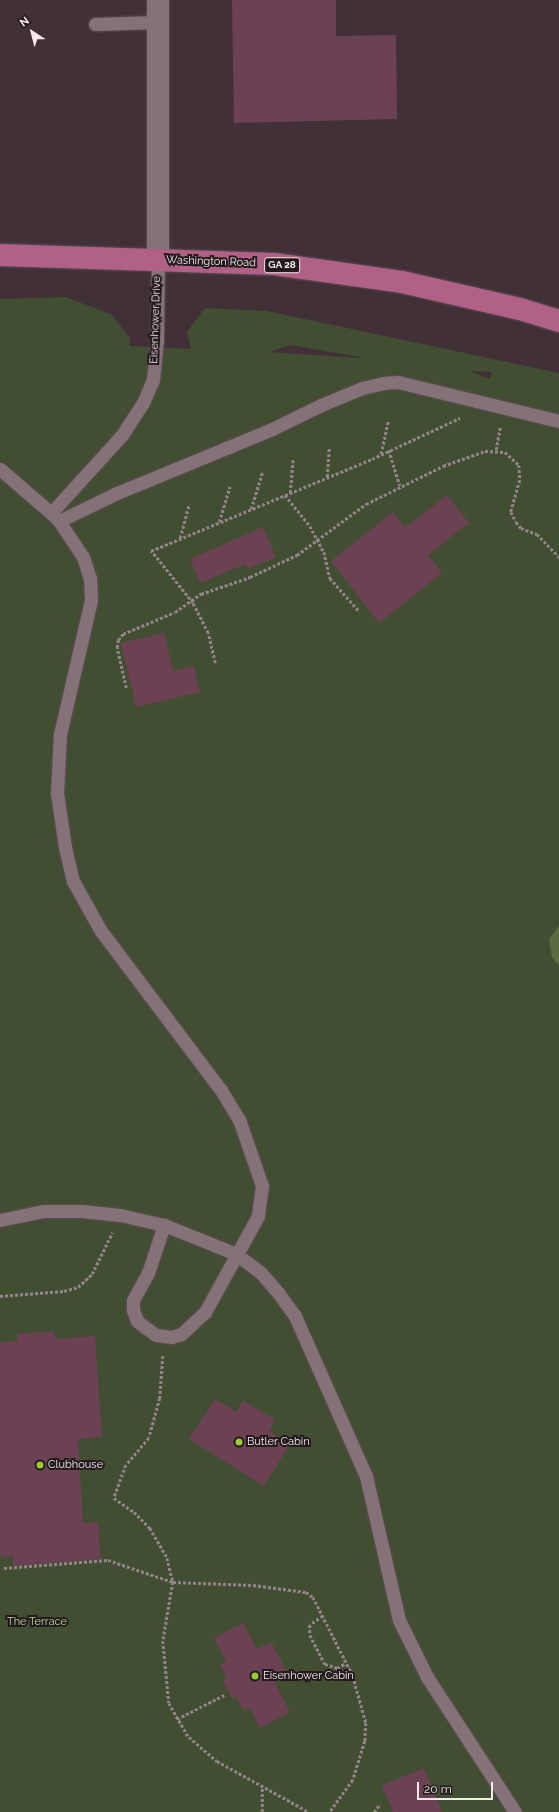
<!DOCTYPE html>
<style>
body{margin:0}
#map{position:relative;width:559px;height:1812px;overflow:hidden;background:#413037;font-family:Raleway,sans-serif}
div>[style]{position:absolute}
.green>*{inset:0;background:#424e31}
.water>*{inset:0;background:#5a6a41}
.building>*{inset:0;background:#6c4154}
.path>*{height:2.5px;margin-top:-1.25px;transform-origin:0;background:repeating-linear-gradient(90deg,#93848a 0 3px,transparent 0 5px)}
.roads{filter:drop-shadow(0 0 1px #5d4e54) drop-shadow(0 0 1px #5d4e54)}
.service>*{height:13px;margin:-6.5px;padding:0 6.5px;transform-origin:6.5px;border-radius:6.5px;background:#857279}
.tertiary>*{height:22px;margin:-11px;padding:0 11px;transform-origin:11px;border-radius:11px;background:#857279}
.primary>*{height:22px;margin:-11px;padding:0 11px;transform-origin:11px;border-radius:11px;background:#b16186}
.dots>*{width:11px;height:11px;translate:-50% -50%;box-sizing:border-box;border:2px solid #221a1d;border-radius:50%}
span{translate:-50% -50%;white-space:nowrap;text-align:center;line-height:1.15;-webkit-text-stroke:4px #221a1d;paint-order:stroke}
.shield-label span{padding:1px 3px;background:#221a1d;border:1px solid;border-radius:3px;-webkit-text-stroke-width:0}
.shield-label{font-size:10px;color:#f5e9ee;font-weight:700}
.street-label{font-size:11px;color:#f5e9ee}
.poi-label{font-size:11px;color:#f5e9ee}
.left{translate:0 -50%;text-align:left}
.park-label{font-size:11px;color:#bdd894}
.north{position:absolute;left:12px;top:12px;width:40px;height:40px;-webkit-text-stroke:3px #221a1d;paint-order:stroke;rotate:324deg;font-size:11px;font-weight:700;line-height:16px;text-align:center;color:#f5e9ee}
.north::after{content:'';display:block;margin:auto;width:14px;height:18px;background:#f5e9ee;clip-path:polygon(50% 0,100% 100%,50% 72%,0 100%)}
.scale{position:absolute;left:417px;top:1782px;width:76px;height:18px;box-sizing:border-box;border:2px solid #f5e9ee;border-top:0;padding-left:5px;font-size:12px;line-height:14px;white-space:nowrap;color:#f5e9ee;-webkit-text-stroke:3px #221a1d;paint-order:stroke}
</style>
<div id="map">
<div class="green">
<div style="clip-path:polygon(evenodd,66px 297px,112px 315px,130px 338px,129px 346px,191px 349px,187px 332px,205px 308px,267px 311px,559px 373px,559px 1812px,0 1812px,0 299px,66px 297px,291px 345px,360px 357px,360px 358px,269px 352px,291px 345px,66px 297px,469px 371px,492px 372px,490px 379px,469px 371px)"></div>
</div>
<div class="water">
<div style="clip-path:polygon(559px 926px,559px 966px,552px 957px,549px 939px)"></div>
</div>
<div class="building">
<div style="clip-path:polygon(232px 0,336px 0,336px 36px,396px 35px,397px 119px,234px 123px)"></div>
<div style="clip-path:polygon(447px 495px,469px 523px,428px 555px,442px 573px,379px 623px,331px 561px,393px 512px,405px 528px)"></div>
<div style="clip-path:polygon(263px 527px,276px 557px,248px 569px,245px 564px,200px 583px,190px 559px)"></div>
<div style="clip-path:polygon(164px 633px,173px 671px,194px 666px,200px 692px,136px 707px,121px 643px)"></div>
<div style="clip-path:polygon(54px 1331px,55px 1339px,95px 1336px,102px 1437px,78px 1439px,83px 1523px,98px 1522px,101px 1559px,13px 1566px,13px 1556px,0 1557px,0 1342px,18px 1341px,17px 1334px)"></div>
<div style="clip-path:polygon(215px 1399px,236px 1412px,243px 1400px,275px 1420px,269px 1431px,290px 1444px,264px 1486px,189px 1439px)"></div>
<div style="clip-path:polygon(243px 1623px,257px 1649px,271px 1642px,288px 1674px,274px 1681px,290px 1712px,260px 1728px,250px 1708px,243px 1710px,236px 1696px,232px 1699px,223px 1680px,227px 1678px,220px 1664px,226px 1661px,214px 1638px)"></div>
<div style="clip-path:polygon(424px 1768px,442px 1812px,393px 1812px,382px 1785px)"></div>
</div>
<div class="path">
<div style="left:389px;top:450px;width:37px;rotate:73deg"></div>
<div style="left:496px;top:450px;width:23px;rotate:-80deg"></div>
<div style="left:381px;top:454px;width:34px;rotate:-78deg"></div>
<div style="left:327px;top:477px;width:29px;rotate:-86deg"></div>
<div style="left:290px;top:493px;width:34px;rotate:-85deg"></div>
<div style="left:285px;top:495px;width:40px;rotate:51deg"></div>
<div style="left:310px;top:526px;width:30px;rotate:62deg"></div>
<div style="left:324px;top:552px;width:27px;rotate:77deg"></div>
<div style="left:330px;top:578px;width:45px;rotate:48.6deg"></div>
<div style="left:251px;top:509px;width:38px;rotate:-73deg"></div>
<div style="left:219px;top:522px;width:37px;rotate:-73deg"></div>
<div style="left:180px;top:538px;width:35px;rotate:-75deg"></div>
<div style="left:215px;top:663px;width:31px;rotate:-103deg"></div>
<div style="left:208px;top:633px;width:34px;rotate:-117deg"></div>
<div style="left:193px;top:603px;width:67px;rotate:-128.9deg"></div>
<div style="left:151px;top:551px;width:239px;rotate:-22.6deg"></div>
<div style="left:372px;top:459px;width:97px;rotate:-25deg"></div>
<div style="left:126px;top:688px;width:41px;rotate:-102.7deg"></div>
<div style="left:117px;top:648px;width:8px;rotate:-83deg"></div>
<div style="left:118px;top:640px;width:8px;rotate:-50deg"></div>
<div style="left:123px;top:634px;width:56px;rotate:-22.9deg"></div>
<div style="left:175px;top:612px;width:32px;rotate:-35deg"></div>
<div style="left:201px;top:594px;width:52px;rotate:-19.1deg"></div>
<div style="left:250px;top:577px;width:52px;rotate:-25.1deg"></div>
<div style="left:297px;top:555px;width:86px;rotate:-36.5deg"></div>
<div style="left:366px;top:504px;width:86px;rotate:-26.3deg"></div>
<div style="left:443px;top:466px;width:45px;rotate:-19.7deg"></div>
<div style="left:485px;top:451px;width:20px;rotate:3deg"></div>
<div style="left:505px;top:452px;width:19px;rotate:43deg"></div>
<div style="left:519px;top:465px;width:15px;rotate:86deg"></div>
<div style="left:520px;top:480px;width:33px;rotate:106deg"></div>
<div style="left:511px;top:512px;width:11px;rotate:63deg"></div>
<div style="left:516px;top:522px;width:8px;rotate:50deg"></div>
<div style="left:521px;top:528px;width:17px;rotate:21deg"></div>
<div style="left:537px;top:534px;width:32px;rotate:46deg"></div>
<div style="left:0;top:1296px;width:64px;rotate:-4.5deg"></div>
<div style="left:64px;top:1291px;width:15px;rotate:-16deg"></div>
<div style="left:78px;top:1287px;width:19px;rotate:-43deg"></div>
<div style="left:92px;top:1274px;width:46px;rotate:-64deg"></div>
<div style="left:163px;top:1356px;width:42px;rotate:94.1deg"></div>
<div style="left:160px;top:1398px;width:41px;rotate:105.4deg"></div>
<div style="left:149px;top:1438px;width:35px;rotate:130deg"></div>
<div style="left:126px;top:1465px;width:35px;rotate:110deg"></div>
<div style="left:114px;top:1498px;width:24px;rotate:35deg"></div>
<div style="left:134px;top:1512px;width:23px;rotate:45deg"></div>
<div style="left:150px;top:1528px;width:34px;rotate:60deg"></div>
<div style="left:167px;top:1558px;width:25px;rotate:76deg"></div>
<div style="left:173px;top:1582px;width:60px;rotate:99.6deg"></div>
<div style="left:163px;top:1641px;width:62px;rotate:84.5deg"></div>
<div style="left:169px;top:1703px;width:39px;rotate:60deg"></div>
<div style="left:189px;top:1737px;width:37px;rotate:41deg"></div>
<div style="left:217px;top:1761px;width:105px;rotate:29deg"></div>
<div style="left:4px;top:1568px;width:104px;rotate:-4.4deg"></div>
<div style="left:108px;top:1560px;width:69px;rotate:18.7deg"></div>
<div style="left:173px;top:1582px;width:80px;rotate:2.1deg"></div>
<div style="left:253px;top:1585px;width:53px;rotate:7.5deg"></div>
<div style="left:306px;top:1592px;width:9px;rotate:36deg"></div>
<div style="left:313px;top:1597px;width:89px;rotate:63.1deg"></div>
<div style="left:353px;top:1676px;width:49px;rotate:74.5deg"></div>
<div style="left:366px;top:1723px;width:18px;rotate:93deg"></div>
<div style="left:365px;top:1741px;width:41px;rotate:107.1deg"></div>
<div style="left:353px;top:1780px;width:39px;rotate:126deg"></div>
<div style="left:323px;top:1616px;width:16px;rotate:145deg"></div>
<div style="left:310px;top:1625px;width:10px;rotate:90deg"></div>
<div style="left:310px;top:1635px;width:33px;rotate:63deg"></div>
<div style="left:325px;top:1664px;width:13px;rotate:18deg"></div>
<div style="left:337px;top:1668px;width:10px;rotate:-29deg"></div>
<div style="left:177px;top:1719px;width:53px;rotate:-27.1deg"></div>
<div style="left:262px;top:1812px;width:26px;rotate:-90deg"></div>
<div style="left:374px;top:1812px;width:10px;rotate:-53deg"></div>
</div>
<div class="roads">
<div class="service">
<div style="left:95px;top:24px;width:63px;rotate:-1.8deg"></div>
<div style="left:0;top:469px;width:67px;rotate:40.8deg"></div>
<div style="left:51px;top:513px;width:105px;rotate:-47.7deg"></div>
<div style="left:122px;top:435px;width:38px;rotate:-57deg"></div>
<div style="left:143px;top:403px;width:25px;rotate:-67deg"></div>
<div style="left:153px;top:380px;width:40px;rotate:-84.3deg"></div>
<div style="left:157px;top:340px;width:80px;rotate:-89.3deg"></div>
<div style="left:51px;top:513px;width:11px;rotate:45deg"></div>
<div style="left:59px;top:521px;width:43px;rotate:56.3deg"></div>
<div style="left:83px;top:557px;width:23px;rotate:72deg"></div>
<div style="left:90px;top:579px;width:21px;rotate:87deg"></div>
<div style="left:91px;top:600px;width:138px;rotate:103deg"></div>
<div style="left:60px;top:734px;width:59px;rotate:92.9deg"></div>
<div style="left:57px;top:793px;width:55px;rotate:81.6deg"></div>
<div style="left:65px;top:847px;width:35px;rotate:77deg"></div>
<div style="left:73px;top:881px;width:57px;rotate:60.8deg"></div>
<div style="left:101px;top:931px;width:199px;rotate:53deg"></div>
<div style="left:221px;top:1090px;width:37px;rotate:59deg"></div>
<div style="left:240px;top:1122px;width:68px;rotate:71deg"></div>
<div style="left:262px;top:1186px;width:30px;rotate:98deg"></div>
<div style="left:258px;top:1216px;width:110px;rotate:118.9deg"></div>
<div style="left:205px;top:1312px;width:33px;rotate:137deg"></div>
<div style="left:181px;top:1334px;width:10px;rotate:163deg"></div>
<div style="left:171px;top:1337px;width:15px;rotate:-172deg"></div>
<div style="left:156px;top:1335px;width:12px;rotate:-145deg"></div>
<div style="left:146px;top:1328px;width:11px;rotate:-142deg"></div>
<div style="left:137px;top:1321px;width:12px;rotate:-110deg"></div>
<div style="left:133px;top:1310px;width:10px;rotate:-90deg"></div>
<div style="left:133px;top:1300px;width:31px;rotate:-61deg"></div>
<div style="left:148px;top:1273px;width:51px;rotate:-71.6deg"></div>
<div style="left:59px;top:521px;width:64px;rotate:-25.8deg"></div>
<div style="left:117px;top:493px;width:168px;rotate:-22.4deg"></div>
<div style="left:272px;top:429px;width:55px;rotate:-26.1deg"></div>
<div style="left:321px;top:405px;width:44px;rotate:-22.5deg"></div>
<div style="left:362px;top:388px;width:22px;rotate:-13deg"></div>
<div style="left:383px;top:383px;width:15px;rotate:-4deg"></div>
<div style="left:398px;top:382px;width:166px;rotate:13.6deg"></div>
<div style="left:0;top:1220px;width:45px;rotate:-11.6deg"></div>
<div style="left:44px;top:1211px;width:38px"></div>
<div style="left:82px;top:1211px;width:38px;rotate:6deg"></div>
<div style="left:120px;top:1215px;width:45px;rotate:12.8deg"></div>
<div style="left:164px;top:1225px;width:78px;rotate:21.9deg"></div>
<div style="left:236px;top:1254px;width:31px;rotate:37deg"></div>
<div style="left:261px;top:1273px;width:28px;rotate:49deg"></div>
<div style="left:279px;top:1294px;width:27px;rotate:54deg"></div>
<div style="left:295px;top:1316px;width:175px;rotate:66.1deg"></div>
<div style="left:366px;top:1476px;width:148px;rotate:77.1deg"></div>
<div style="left:399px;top:1620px;width:64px;rotate:63.8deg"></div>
<div style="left:427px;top:1677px;width:161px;rotate:56.9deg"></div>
</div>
<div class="tertiary">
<div style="left:158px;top:0;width:260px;rotate:90deg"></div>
</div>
<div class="primary">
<div style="left:0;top:255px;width:274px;rotate:1.9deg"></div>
<div style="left:274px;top:264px;width:129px;rotate:8deg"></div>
<div style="left:402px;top:282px;width:121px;rotate:12.9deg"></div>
<div style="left:520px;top:309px;width:41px;rotate:17.1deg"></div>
</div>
</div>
<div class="dots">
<div style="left:239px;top:1442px;background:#9bcb33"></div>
<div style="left:40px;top:1465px;background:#9bcb33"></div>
<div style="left:255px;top:1676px;background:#9bcb33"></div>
</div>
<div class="shield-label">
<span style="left:282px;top:265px">GA 28</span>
</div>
<div class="street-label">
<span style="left:211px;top:262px;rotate:2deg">Washington Road</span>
<span style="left:156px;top:320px;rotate:-88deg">Eisenhower Drive</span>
</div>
<div class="poi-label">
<span class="left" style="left:247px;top:1442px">Butler Cabin</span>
<span class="left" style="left:48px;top:1465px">Clubhouse</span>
<span class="left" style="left:263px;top:1676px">Eisenhower Cabin</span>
</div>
<div class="park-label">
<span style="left:37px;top:1622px">The Terrace</span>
</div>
<div class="north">N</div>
<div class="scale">20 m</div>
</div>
